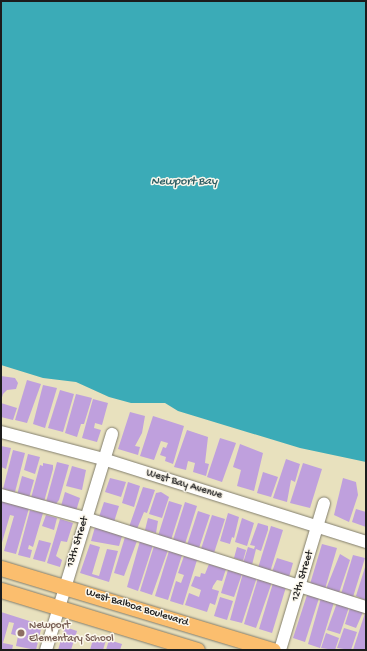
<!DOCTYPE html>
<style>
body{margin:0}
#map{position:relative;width:367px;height:651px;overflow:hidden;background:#e8e1be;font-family:"Gochi Hand",sans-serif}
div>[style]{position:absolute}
.water>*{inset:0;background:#3babb7}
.building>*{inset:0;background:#bfa0dd}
.roads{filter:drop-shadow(0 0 1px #827e6d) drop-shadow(0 0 1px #827e6d)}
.minor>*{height:12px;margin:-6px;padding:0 6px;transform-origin:6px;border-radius:6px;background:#fff}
.major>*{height:15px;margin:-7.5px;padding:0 7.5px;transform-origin:7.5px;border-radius:7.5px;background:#fbbe6e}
.dots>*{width:11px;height:11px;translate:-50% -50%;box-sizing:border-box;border:2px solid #fbf7ec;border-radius:50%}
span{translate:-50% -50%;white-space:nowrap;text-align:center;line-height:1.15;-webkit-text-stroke:3px #fbf7ec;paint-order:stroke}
.street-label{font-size:11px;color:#1c1c1c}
.education-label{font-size:11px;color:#785e54}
.left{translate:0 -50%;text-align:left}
.water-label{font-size:12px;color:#2a5c62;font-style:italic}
.frame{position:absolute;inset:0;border:2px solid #1c1c1c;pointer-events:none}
</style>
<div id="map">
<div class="water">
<div style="clip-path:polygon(1px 1px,366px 1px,366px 462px,300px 448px,178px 411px,165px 403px,131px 403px,109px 397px,76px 382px,43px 378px,1px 365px)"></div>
</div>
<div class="building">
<div style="clip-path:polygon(1px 376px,15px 378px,18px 383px,16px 389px,7px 390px,3px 394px,1px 401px)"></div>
<div style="clip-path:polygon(27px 380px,41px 384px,27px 423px,15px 420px)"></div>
<div style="clip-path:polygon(43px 385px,57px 388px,45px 428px,33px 424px)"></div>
<div style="clip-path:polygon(60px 390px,74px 394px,63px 432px,48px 428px)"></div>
<div style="clip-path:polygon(76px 394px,92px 398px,84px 424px,81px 424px,77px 437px,65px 433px)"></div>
<div style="clip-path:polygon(93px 399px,108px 403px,102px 425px,95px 423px,94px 428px,101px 430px,97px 442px,82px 438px)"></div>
<div style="clip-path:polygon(1px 403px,17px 408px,13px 420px,1px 417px)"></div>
<div style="clip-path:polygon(130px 412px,145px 416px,142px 433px,135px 446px,140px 447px,138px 455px,118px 449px)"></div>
<div style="clip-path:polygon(153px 416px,184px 426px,173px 464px,165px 461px,166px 457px,160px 455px,163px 447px,166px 448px,168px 443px,161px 441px,154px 460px,140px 456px)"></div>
<div style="clip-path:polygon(187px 430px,208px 437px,205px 463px,209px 464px,206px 476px,193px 472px,195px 463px,188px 461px,186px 470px,174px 467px)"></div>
<div style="clip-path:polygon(220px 438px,236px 443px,222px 482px,207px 477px)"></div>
<div style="clip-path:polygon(240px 444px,263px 453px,254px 491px,237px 486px,241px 470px,233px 467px)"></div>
<div style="clip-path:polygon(1px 446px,11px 448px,6px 469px,1px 467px)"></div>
<div style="clip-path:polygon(13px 450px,25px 453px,15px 492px,3px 489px)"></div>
<div style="clip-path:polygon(28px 454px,40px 457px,35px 474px,24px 470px)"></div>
<div style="clip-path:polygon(286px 459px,300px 464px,295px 482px,291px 480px,287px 502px,273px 498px)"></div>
<div style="clip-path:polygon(57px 462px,69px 465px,59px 500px,55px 505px,46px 502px)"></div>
<div style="clip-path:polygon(43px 463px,53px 465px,53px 469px,44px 502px,31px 498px,40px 465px,43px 466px)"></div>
<div style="clip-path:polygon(303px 463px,322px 469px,310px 508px,290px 503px)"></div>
<div style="clip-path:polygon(72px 466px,86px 470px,82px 490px,66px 486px)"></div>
<div style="clip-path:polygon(263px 472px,278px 477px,271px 497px,257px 493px)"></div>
<div style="clip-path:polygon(22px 476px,34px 480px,29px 498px,17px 495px)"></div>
<div style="clip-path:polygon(110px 478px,126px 482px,121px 497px,105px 492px)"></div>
<div style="clip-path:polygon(343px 478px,356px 482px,358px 495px,349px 522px,334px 515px)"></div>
<div style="clip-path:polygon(128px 482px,140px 486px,134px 507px,122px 503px)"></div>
<div style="clip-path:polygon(143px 487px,155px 490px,147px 513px,144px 512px,137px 529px,129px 527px)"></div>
<div style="clip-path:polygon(65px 492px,80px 498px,76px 511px,61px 506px)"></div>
<div style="clip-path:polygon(161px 492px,169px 497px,162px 518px,149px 514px,156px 493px)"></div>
<div style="clip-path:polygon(1px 501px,29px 508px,16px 554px,4px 551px,14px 516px,10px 515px,1px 546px)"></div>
<div style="clip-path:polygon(169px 501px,182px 505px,171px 540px,158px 536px)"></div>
<div style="clip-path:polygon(104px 502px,119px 506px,114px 522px,99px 517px)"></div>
<div style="clip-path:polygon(185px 502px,197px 506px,185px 544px,173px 540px)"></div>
<div style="clip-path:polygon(356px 509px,366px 512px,366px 527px,352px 522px)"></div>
<div style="clip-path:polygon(30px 510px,43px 513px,33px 547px,29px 545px,28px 549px,32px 550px,30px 558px,18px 555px)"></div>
<div style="clip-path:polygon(198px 511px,210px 515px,199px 548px,187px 545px)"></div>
<div style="clip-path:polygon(228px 513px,239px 517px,234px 538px,232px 537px,230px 544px,220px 541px)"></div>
<div style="clip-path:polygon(46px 515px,57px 518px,54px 530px,42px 526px)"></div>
<div style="clip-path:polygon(212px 515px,225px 519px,214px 553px,201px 549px)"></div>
<div style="clip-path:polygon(148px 518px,158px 521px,156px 533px,145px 530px)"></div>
<div style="clip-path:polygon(242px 518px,254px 523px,247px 546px,235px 542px)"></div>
<div style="clip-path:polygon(60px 519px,73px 523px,67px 542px,61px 541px,56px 556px,62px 560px,60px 567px,47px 563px)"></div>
<div style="clip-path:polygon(258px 523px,268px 526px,268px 530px,261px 551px,256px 549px,252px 565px,243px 563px,248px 547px,254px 549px,255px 546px,250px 545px)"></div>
<div style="clip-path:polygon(271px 526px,283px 530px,270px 572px,258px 568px)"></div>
<div style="clip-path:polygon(95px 527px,122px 536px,119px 546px,91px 541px)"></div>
<div style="clip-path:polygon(125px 537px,137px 541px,124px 576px,114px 573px)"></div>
<div style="clip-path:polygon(39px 540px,51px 543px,45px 562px,33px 559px)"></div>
<div style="clip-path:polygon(140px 541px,153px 545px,138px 591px,127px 587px)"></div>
<div style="clip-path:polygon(90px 544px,100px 547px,92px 574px,99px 576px,107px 549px,118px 551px,109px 582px,80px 573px)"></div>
<div style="clip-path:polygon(322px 544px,337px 548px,325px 589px,310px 584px)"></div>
<div style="clip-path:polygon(154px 546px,168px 550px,152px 595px,140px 591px)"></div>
<div style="clip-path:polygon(237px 547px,246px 550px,243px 561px,234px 558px)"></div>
<div style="clip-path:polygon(169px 551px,182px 555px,168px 600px,155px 596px)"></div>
<div style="clip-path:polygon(340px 554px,350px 560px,339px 593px,326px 589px)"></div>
<div style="clip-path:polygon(353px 555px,365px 558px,353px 597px,341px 594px)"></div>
<div style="clip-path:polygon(184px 556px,197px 560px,183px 605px,170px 601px,176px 581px,181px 583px,184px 575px,178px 573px)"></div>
<div style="clip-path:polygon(277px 558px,293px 563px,289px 577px,272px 572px)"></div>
<div style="clip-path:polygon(209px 564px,226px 569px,222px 581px,217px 580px,213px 586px,212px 589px,219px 591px,215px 605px,210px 603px,207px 612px,185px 605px,189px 593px,199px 597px,201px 590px,191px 586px,195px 576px,200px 577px,201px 573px,205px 574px)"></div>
<div style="clip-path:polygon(366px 564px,366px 601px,356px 596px)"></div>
<div style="clip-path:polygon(228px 570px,242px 574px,234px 597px,221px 593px)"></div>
<div style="clip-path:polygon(243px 573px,257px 577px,242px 623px,230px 620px)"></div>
<div style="clip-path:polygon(258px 578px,272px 582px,256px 628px,244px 624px)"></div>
<div style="clip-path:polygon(273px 583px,286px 587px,272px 633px,259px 629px)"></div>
<div style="clip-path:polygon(307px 595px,319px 598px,305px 642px,293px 638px)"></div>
<div style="clip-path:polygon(220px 597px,233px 601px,227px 620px,214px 616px)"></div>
<div style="clip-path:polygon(321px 598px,334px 602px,320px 648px,308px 644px)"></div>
<div style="clip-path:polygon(337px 603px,349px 607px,340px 634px,327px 630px)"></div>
<div style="clip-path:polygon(350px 608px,363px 612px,356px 628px,345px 624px)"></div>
<div style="clip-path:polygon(366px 610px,366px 650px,353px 650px)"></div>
<div style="clip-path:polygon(1px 612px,42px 625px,36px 650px,16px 646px,18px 636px,11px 634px,14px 623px,9px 622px,3px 643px,13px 645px,12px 650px,1px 650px)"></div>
<div style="clip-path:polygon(65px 627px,77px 631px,71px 650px,58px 650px)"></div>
<div style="clip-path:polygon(344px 628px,357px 632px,351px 650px,337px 648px)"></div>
<div style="clip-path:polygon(326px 633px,339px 638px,335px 650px,321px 648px)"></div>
<div style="clip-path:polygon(94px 636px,106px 640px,103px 650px,90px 650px)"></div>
<div style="clip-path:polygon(109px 640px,122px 644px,120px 650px,106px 650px)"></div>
</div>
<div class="roads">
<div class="minor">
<div style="left:1px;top:432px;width:106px;rotate:14.8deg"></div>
<div style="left:103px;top:459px;width:276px;rotate:17.5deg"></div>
<div style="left:1px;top:495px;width:87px;rotate:15.3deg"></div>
<div style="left:85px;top:518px;width:295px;rotate:17.6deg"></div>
<div style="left:46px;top:650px;width:226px;rotate:-73deg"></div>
<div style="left:280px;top:650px;width:153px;rotate:-73.3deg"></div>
</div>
<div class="major">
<div style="left:1px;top:568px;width:284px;rotate:16.8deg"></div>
<div style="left:1px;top:590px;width:205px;rotate:17deg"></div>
</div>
</div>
<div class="dots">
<div style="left:21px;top:633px;background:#8d6e63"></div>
</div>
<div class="street-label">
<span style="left:184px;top:485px;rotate:17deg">West Bay Avenue</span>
<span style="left:78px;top:542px;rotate:-73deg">13th Street</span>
<span style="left:303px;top:576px;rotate:-73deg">12th Street</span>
<span style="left:137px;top:608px;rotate:17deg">West Balboa Boulevard</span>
</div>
<div class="education-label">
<span class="left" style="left:29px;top:633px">Newport<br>Elementary School</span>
</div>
<div class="water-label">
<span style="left:184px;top:183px">Newport Bay</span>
</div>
<div class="frame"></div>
</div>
